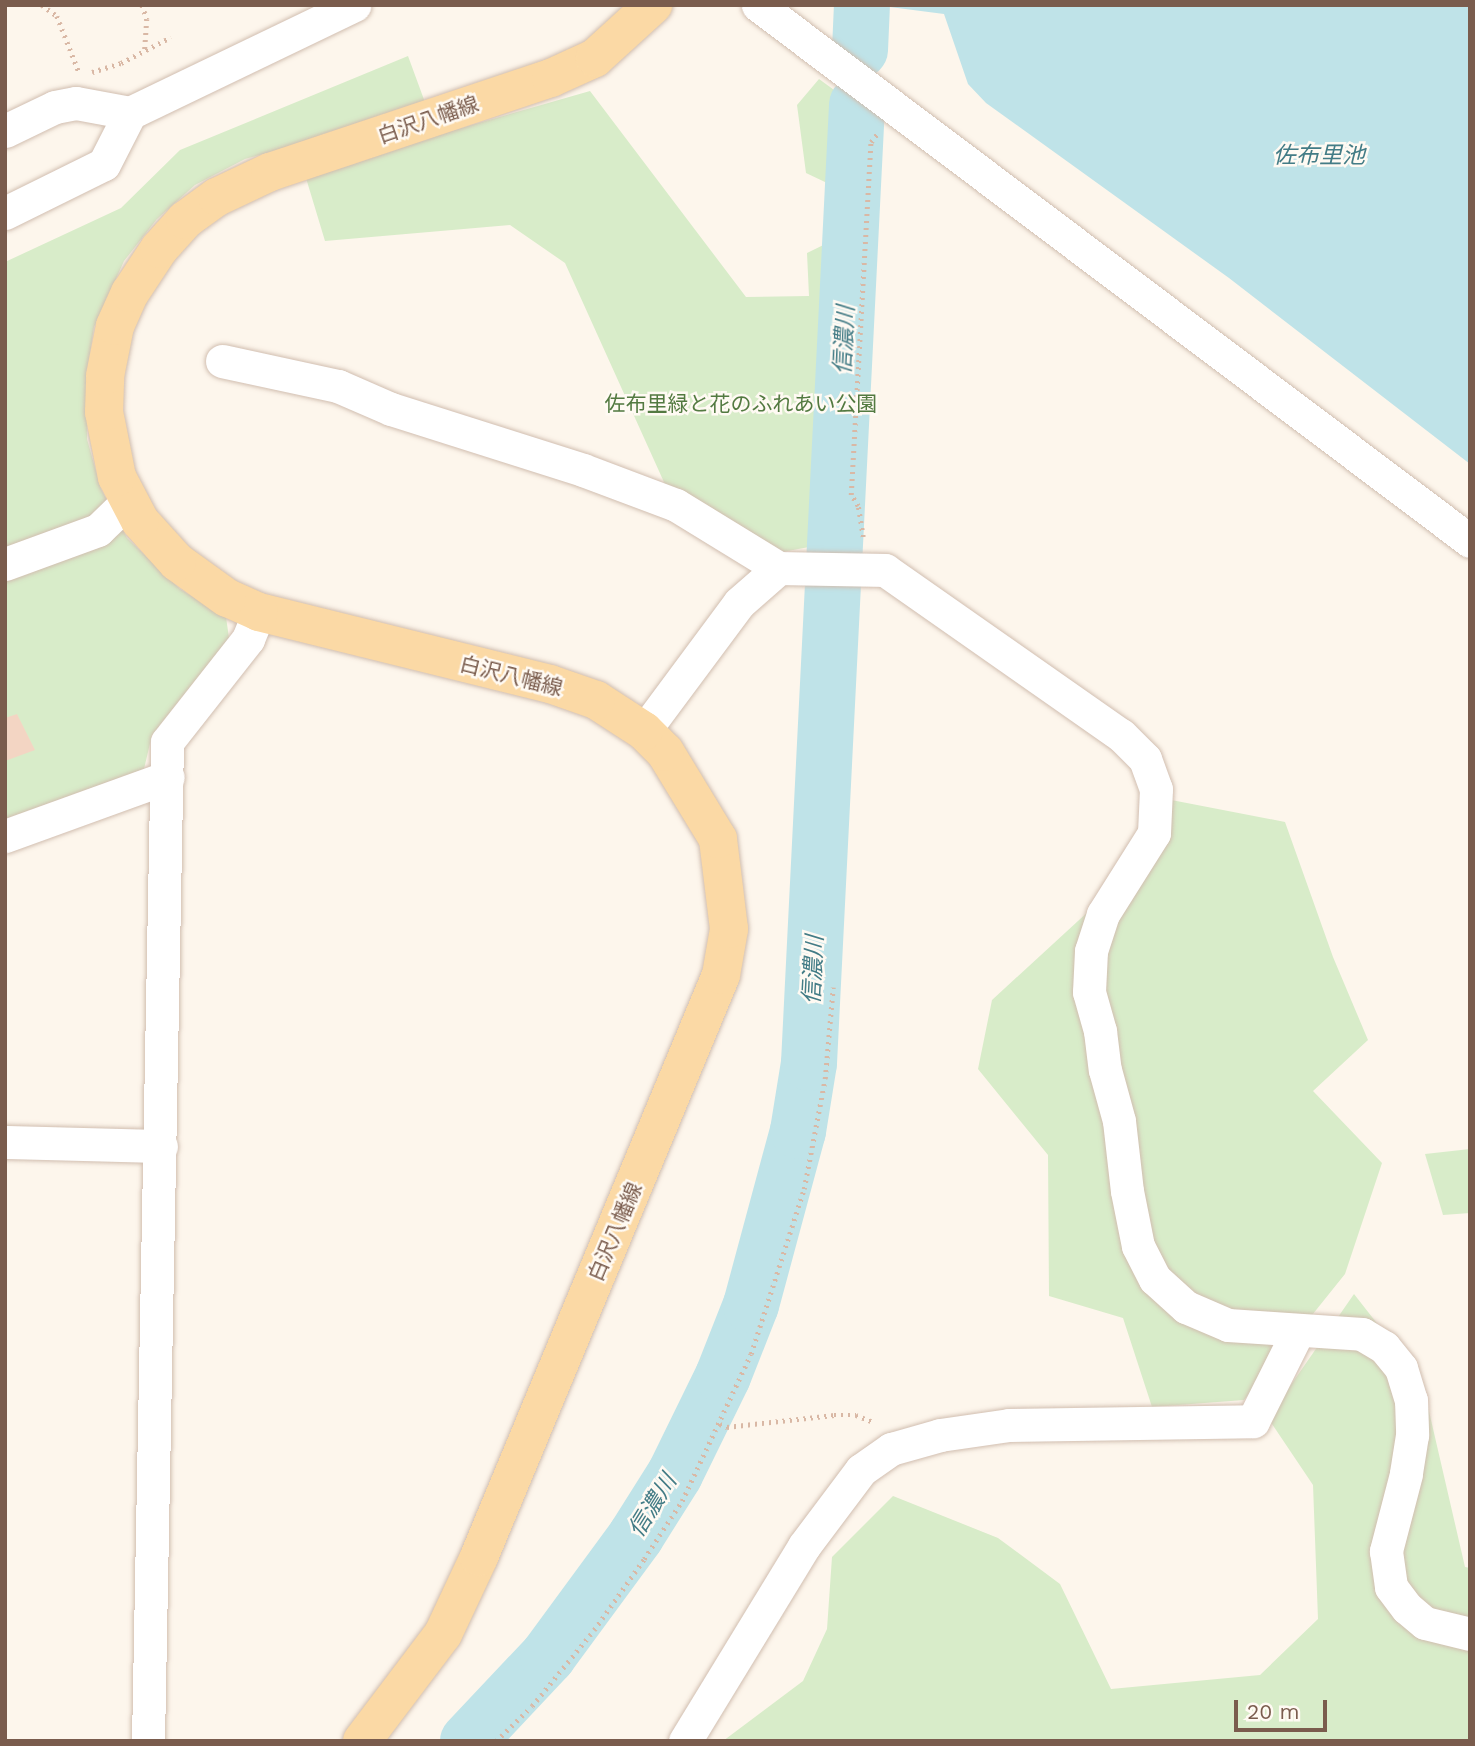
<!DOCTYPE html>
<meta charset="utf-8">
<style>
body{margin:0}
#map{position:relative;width:1475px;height:1746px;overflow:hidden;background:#fdf6ec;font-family:"Work Sans","Noto Sans JP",sans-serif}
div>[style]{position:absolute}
.green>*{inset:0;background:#d8ecc9}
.water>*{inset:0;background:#bfe3e8}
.river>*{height:56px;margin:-28px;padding:0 28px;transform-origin:28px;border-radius:28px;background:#bfe3e8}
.building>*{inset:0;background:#f3d5c3}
.path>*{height:4.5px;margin-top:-2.25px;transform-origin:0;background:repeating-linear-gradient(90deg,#d9b8a5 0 2px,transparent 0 7px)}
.roads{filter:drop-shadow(0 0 2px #d1beb0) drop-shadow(0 0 2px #d1beb0)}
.minor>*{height:33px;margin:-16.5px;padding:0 16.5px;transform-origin:16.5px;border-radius:16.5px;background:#fff}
.major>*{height:38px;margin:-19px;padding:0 19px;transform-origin:19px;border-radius:19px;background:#fbd9a5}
span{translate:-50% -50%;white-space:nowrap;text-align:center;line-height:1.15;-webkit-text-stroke:5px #fffaf3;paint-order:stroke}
.street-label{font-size:21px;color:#7a5c4d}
.park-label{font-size:21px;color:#537a41}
.water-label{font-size:23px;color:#437c86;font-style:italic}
.frame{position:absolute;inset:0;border:7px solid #7a5c4d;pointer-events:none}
.scale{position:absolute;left:1234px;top:1700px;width:93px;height:32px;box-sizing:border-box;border:4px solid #7a5c4d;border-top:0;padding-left:9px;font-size:21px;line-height:24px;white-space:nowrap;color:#7a5c4d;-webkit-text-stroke:5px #fffaf3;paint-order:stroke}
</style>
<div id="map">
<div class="green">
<div style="clip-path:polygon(408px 56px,437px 135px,590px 91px,746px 297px,809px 296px,807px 253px,846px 234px,846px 192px,806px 173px,797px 105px,819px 79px,870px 116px,854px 340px,825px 544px,777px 553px,668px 491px,565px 263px,510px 225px,325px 241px,296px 145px,245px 159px,195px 185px,157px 219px,124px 261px,94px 327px,87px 374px,87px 439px,101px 489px,127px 538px,180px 589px,226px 617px,229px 638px,152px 735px,144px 769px,5px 819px,5px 262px,121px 208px,180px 150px)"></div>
<div style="clip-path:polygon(1161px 798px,1285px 822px,1333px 957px,1368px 1040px,1313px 1091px,1382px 1163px,1345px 1274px,1244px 1400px,1152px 1407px,1123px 1318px,1049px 1296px,1048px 1155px,978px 1069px,992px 1000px,1165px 841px)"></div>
<div style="clip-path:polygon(1470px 1149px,1470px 1213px,1443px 1215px,1425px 1154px)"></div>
<div style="clip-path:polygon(1354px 1294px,1422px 1381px,1465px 1567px,1470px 1568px,1470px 1741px,723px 1741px,803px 1681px,827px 1629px,832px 1557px,893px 1496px,998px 1538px,1060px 1584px,1111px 1689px,1260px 1675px,1318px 1619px,1313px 1485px,1268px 1418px)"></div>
</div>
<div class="water">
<div style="clip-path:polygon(833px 5px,1470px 5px,1470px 464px,1229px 278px,986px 103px,968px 84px,944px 14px,882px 6px,851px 19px)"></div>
</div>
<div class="river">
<div style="left:860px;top:50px;width:45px;rotate:-87.5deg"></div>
<div style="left:468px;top:1741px;width:117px;rotate:-46.7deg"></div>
<div style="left:548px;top:1656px;width:149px;rotate:-53.7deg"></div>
<div style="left:636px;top:1536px;width:73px;rotate:-57.8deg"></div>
<div style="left:675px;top:1474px;width:109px;rotate:-63.9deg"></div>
<div style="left:723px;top:1376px;width:76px;rotate:-68.5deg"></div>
<div style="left:751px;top:1305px;width:180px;rotate:-74.9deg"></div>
<div style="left:798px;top:1131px;width:69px;rotate:-80.8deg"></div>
<div style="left:809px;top:1063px;width:960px;rotate:-87.13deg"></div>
</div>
<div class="building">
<div style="clip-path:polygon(17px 714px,35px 750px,5px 761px,5px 718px)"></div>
</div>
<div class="path">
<div style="left:42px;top:5px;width:19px;rotate:36deg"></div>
<div style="left:57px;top:16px;width:60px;rotate:68.6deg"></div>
<div style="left:142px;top:5px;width:15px;rotate:70deg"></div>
<div style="left:147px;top:19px;width:32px;rotate:94deg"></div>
<div style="left:92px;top:72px;width:30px;rotate:-17deg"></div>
<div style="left:121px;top:63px;width:56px;rotate:-27.5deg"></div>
<div style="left:863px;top:537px;width:31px;rotate:-99deg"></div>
<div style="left:858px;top:506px;width:13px;rotate:-122deg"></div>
<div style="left:851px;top:495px;width:354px;rotate:-86.8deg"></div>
<div style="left:871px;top:142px;width:10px;rotate:-53deg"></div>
<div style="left:720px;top:1424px;width:8px;rotate:23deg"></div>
<div style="left:727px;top:1427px;width:108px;rotate:-6.4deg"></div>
<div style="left:834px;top:1415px;width:22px"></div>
<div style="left:856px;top:1415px;width:18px;rotate:22deg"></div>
<div style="left:496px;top:1741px;width:50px;rotate:-44.2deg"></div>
<div style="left:532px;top:1706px;width:98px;rotate:-50.8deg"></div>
<div style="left:594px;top:1630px;width:87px;rotate:-54.8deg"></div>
<div style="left:644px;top:1559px;width:69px;rotate:-56.8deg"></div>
<div style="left:682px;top:1501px;width:162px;rotate:-64.9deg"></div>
<div style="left:751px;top:1354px;width:173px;rotate:-72.2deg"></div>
<div style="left:804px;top:1189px;width:112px;rotate:-79.2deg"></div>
<div style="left:825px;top:1079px;width:92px;rotate:-85deg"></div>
</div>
<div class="roads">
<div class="minor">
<div style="left:758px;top:5px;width:891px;rotate:36.97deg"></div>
<div style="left:5px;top:131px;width:55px;rotate:-25.6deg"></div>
<div style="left:55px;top:107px;width:21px;rotate:-11deg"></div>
<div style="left:76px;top:103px;width:55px;rotate:10.5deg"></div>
<div style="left:5px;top:213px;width:110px;rotate:-26.3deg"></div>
<div style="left:104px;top:164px;width:57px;rotate:-63deg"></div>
<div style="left:130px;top:113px;width:249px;rotate:-25.7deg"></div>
<div style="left:222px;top:361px;width:119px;rotate:12.2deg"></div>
<div style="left:338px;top:386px;width:58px;rotate:23.5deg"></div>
<div style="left:391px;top:409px;width:201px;rotate:17.6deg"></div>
<div style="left:583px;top:470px;width:99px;rotate:20.6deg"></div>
<div style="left:676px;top:505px;width:121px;rotate:31.5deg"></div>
<div style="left:5px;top:564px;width:99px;rotate:-20.1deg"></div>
<div style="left:98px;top:530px;width:40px;rotate:-44deg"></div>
<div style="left:644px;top:731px;width:159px;rotate:-53.4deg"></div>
<div style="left:739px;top:603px;width:53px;rotate:-41.2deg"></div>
<div style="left:779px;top:568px;width:106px;rotate:1.1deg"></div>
<div style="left:885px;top:570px;width:288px;rotate:35deg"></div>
<div style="left:1121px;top:735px;width:34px;rotate:45deg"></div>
<div style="left:1145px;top:759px;width:32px;rotate:70deg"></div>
<div style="left:1156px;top:789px;width:44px;rotate:92.6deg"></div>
<div style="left:1154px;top:833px;width:96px;rotate:122.2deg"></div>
<div style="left:1103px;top:914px;width:39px;rotate:108deg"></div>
<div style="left:1091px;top:951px;width:41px;rotate:92.8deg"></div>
<div style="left:1089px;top:992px;width:41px;rotate:74.2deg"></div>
<div style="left:1100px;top:1031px;width:39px;rotate:83deg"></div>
<div style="left:1105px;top:1070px;width:53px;rotate:74.6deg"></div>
<div style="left:1119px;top:1121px;width:70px;rotate:83.5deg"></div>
<div style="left:1127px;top:1191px;width:56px;rotate:78.7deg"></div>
<div style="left:1138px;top:1246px;width:37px;rotate:63deg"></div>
<div style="left:1155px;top:1279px;width:42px;rotate:42.1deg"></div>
<div style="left:1186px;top:1307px;width:46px;rotate:23.2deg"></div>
<div style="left:1228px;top:1325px;width:134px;rotate:3.8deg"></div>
<div style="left:1362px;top:1334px;width:26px;rotate:31deg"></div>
<div style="left:1384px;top:1347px;width:27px;rotate:51deg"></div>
<div style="left:1401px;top:1368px;width:34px;rotate:73deg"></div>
<div style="left:1411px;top:1400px;width:35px;rotate:88deg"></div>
<div style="left:1412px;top:1435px;width:39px;rotate:99deg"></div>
<div style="left:1406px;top:1474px;width:80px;rotate:104.6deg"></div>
<div style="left:1386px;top:1551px;width:36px;rotate:82deg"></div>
<div style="left:1391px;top:1587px;width:26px;rotate:53deg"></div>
<div style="left:1407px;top:1608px;width:23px;rotate:40deg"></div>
<div style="left:1425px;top:1623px;width:46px;rotate:13.7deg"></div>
<div style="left:5px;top:836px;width:173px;rotate:-19.9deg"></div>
<div style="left:5px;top:1142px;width:156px;rotate:1.5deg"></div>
<div style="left:148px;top:1741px;width:999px;rotate:-88.91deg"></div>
<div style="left:167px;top:742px;width:131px;rotate:-51.8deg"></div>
<div style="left:248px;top:639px;width:29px;rotate:-68deg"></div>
<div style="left:685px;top:1741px;width:228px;rotate:-58.6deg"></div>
<div style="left:804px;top:1546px;width:95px;rotate:-53.1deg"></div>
<div style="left:861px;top:1470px;width:37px;rotate:-35deg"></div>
<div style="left:891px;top:1449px;width:51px;rotate:-15.9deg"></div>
<div style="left:940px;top:1435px;width:70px;rotate:-8.2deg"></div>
<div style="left:1009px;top:1425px;width:244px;rotate:-0.9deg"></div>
<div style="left:1253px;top:1421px;width:101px;rotate:-63.4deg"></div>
</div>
<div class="major">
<div style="left:362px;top:1741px;width:134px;rotate:-52.9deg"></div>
<div style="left:443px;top:1634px;width:85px;rotate:-64.9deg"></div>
<div style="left:479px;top:1557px;width:630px;rotate:-67.42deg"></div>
<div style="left:721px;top:975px;width:47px;rotate:-80.1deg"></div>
<div style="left:729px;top:929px;width:91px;rotate:-97deg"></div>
<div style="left:718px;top:839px;width:102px;rotate:-121.3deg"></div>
<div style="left:665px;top:752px;width:30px;rotate:-135deg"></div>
<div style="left:644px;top:731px;width:57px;rotate:-147.1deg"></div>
<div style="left:596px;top:700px;width:49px;rotate:-160.8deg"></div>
<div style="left:550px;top:684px;width:300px;rotate:-166.1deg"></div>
<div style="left:259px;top:612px;width:35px;rotate:-156deg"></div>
<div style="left:227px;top:598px;width:62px;rotate:-144.2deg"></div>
<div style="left:177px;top:562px;width:55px;rotate:-132.1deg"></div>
<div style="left:140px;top:521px;width:50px;rotate:-117.6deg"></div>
<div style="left:117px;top:477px;width:66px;rotate:-101.3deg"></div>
<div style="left:104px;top:412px;width:36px;rotate:-88deg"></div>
<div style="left:105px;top:376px;width:51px;rotate:-78.7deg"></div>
<div style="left:115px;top:326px;width:36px;rotate:-66deg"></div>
<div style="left:130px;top:293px;width:53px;rotate:-56.6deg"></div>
<div style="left:159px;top:249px;width:39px;rotate:-48deg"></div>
<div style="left:185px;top:220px;width:39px;rotate:-36deg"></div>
<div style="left:217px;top:197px;width:59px;rotate:-25.3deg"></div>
<div style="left:270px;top:172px;width:296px;rotate:-18.5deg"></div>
<div style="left:551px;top:78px;width:48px;rotate:-24.4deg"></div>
<div style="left:595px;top:58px;width:79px;rotate:-42.4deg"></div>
</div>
</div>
<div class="street-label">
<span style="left:428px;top:120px;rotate:-19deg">白沢八幡線</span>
<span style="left:511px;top:676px;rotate:14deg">白沢八幡線</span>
<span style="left:615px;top:1232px;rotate:-67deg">白沢八幡線</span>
</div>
<div class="park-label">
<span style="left:741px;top:404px">佐布里緑と花のふれあい公園</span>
</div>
<div class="water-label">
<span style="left:1319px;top:156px">佐布里池</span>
<span style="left:845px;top:340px;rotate:-87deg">信濃川</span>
<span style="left:814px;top:970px;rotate:-87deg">信濃川</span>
<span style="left:653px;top:1506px;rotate:-58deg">信濃川</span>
</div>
<div class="frame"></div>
<div class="scale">20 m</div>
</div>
